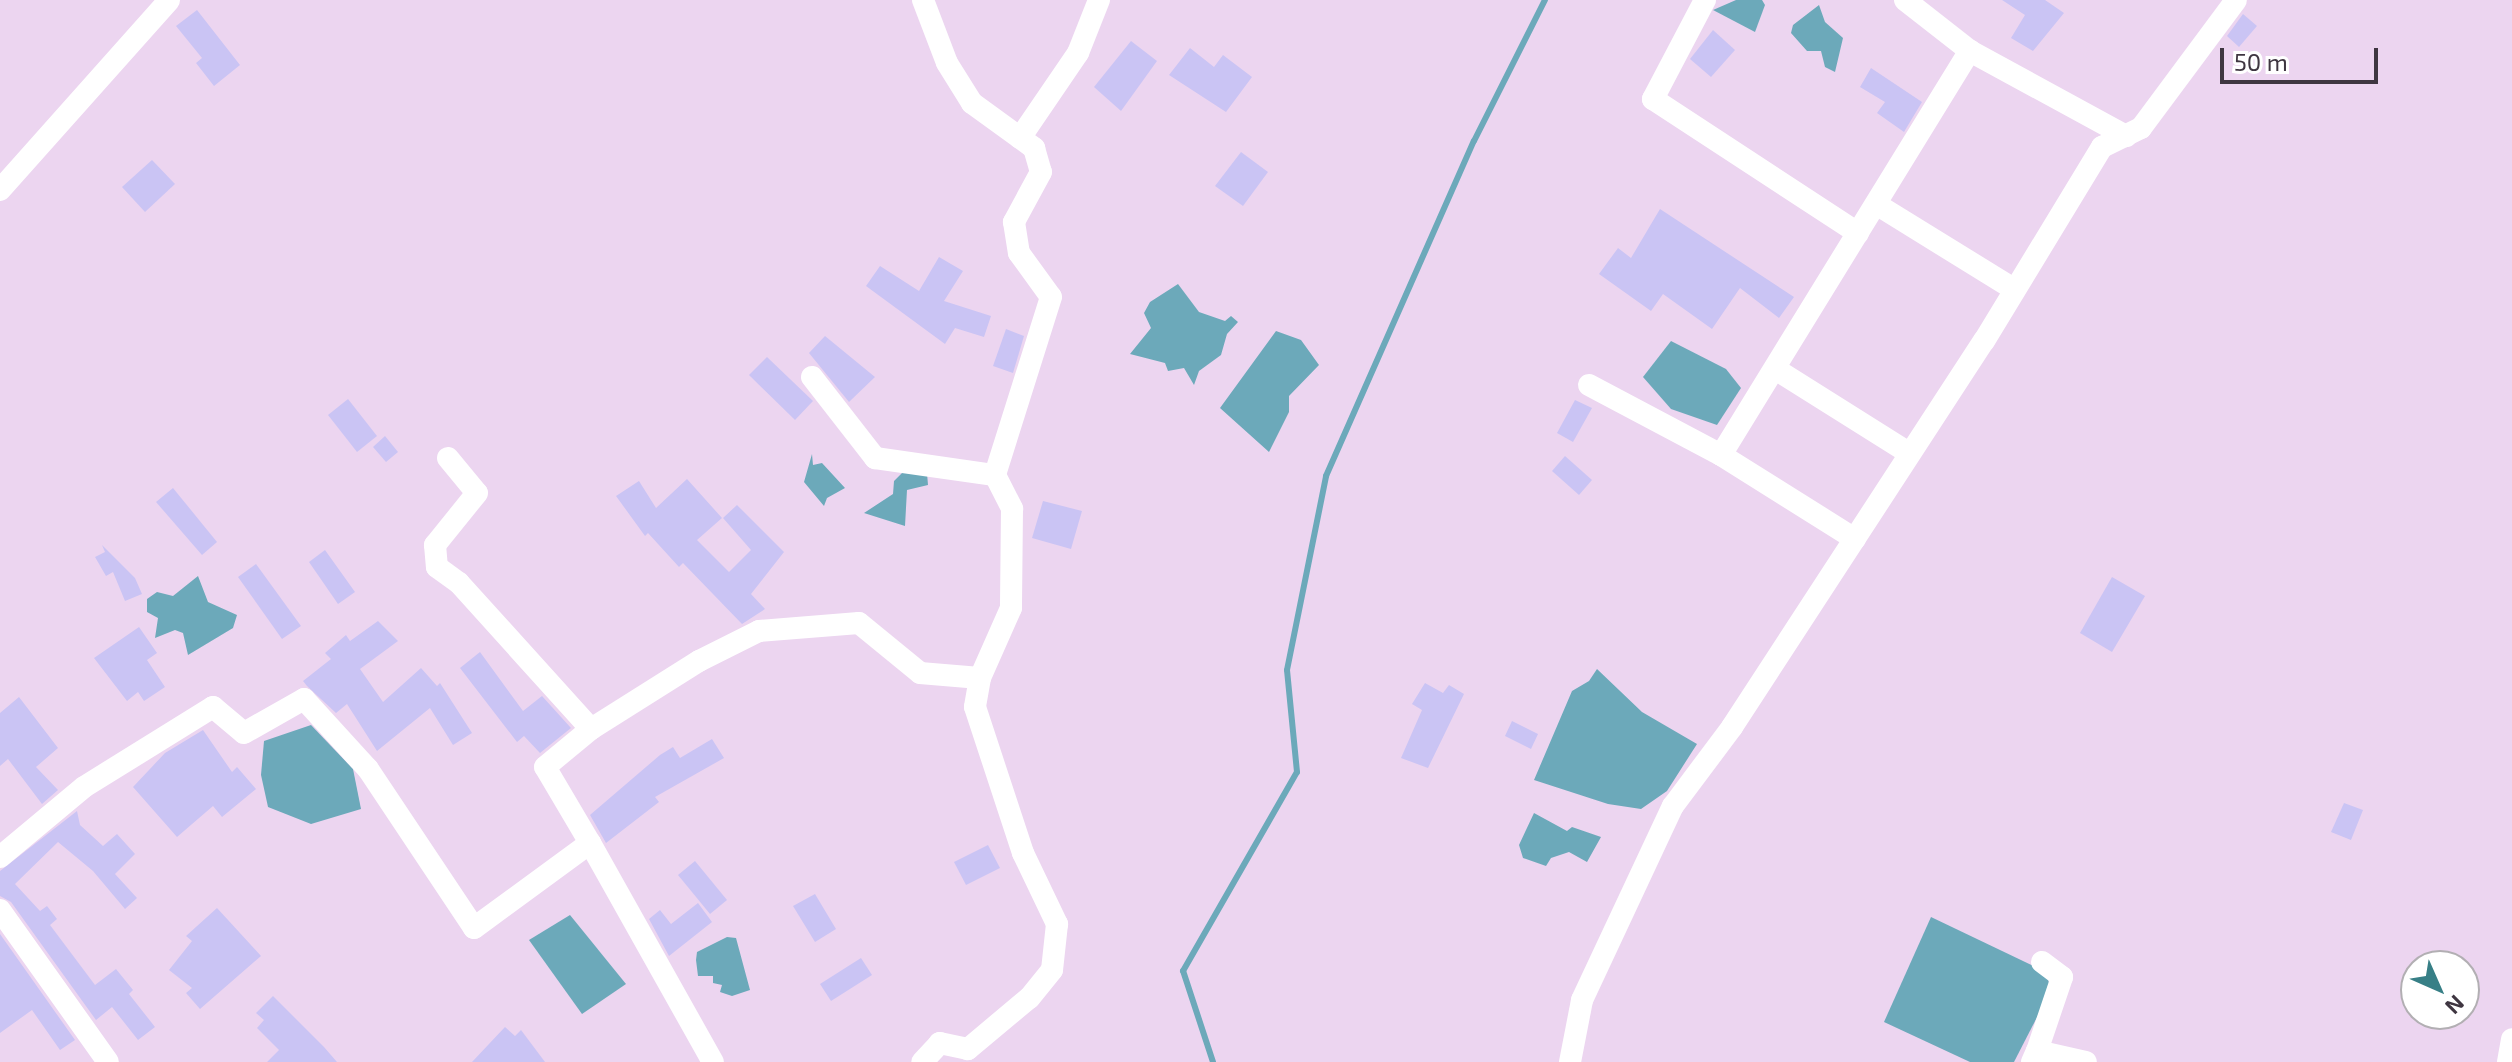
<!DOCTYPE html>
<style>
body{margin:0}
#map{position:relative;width:2512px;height:1062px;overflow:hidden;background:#ecd5f0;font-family:"Exo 2",sans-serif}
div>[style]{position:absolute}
.water>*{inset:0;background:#6ca9ba}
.stream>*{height:6px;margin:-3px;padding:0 3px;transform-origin:3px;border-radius:3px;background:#6ca9ba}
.building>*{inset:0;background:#cac4f4}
.minor>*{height:22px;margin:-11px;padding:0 11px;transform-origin:11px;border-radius:11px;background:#fff}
span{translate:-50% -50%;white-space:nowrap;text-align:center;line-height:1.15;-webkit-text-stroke:6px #fff;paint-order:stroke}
.north{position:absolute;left:2400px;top:950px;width:80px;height:80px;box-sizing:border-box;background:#fff;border:2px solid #b2afb3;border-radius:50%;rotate:135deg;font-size:22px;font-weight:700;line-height:32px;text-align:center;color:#3f3641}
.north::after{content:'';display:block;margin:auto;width:28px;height:36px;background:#377f86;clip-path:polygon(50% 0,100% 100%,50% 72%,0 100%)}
.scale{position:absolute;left:2220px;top:48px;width:158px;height:36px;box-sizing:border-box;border:4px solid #3f3641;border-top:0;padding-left:10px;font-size:24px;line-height:28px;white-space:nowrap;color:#3f3641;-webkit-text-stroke:6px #fff;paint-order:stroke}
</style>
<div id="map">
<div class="water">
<div style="clip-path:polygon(1736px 0,1762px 0,1765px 5px,1755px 32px,1713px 10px)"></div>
<div style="clip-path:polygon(1819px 5px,1825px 22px,1843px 38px,1835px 72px,1825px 67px,1821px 51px,1807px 51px,1791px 33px,1793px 25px)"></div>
<div style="clip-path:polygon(1178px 284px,1199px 312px,1225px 321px,1231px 316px,1238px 322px,1227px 334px,1221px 355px,1199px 371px,1194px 385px,1184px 368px,1168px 371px,1165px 363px,1130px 354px,1151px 328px,1144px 313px,1150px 302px)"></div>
<div style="clip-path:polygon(1276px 331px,1301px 340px,1319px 365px,1289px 396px,1289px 412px,1269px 452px,1220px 408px)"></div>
<div style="clip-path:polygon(1671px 341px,1726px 369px,1741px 388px,1717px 425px,1671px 409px,1643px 377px)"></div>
<div style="clip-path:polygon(812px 454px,813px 465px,822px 463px,845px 488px,827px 498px,824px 506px,804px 482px)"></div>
<div style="clip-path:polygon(904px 471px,927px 473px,928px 485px,907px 490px,905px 526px,864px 513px,893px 494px,894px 481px)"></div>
<div style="clip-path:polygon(198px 576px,208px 602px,237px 615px,233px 628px,188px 655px,183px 633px,175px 630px,155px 638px,158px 618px,147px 612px,147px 599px,157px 592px,173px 596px)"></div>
<div style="clip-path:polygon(1597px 669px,1642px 712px,1697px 744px,1667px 791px,1641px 809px,1608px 804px,1534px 780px,1572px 691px,1589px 681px)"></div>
<div style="clip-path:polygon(311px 725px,353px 769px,361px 809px,311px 824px,268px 807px,261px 775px,264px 741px)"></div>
<div style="clip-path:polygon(1534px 813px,1567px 831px,1572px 827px,1601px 837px,1587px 862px,1569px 852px,1551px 858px,1546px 866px,1523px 858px,1519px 845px)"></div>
<div style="clip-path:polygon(570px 915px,626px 984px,582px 1014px,529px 940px)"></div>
<div style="clip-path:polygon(1931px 917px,2046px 972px,2051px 990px,2014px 1062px,1970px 1062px,1884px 1022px)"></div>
<div style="clip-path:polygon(727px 937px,736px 938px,750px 990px,732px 996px,720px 992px,722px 985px,713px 983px,713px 976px,698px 976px,696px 960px,697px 952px)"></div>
</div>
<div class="stream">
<div style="left:1213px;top:1062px;width:96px;rotate:-108.2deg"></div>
<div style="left:1183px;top:971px;width:229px;rotate:-60.2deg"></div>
<div style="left:1297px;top:772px;width:102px;rotate:-95.6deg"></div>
<div style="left:1287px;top:670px;width:198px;rotate:-78.6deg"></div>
<div style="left:1326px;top:476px;width:366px;rotate:-66.2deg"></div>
<div style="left:1474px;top:141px;width:158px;rotate:-63.3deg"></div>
</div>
<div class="building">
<div style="clip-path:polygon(2002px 0,2045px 0,2064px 13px,2033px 51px,2011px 38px,2025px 15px)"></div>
<div style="clip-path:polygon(197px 10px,240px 65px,214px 86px,196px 63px,202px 58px,176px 26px)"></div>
<div style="clip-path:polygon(2243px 14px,2257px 26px,2239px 47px,2227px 36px)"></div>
<div style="clip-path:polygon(1713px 30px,1735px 50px,1711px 77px,1690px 59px)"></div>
<div style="clip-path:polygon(1131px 41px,1157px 61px,1121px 111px,1094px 87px)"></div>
<div style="clip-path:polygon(1190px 48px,1214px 67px,1223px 55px,1252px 77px,1226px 112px,1169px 75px)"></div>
<div style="clip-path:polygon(1871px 68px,1922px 102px,1904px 132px,1877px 113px,1885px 102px,1860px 87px)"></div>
<div style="clip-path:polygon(1241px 152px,1268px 172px,1243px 206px,1215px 186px)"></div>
<div style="clip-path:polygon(152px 160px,175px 184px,145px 212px,122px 187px)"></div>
<div style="clip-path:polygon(1660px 209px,1794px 297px,1779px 318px,1740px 288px,1712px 329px,1663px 294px,1651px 311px,1599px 274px,1618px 248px,1631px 258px)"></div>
<div style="clip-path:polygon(939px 257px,963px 271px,944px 301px,991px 316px,984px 337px,955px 328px,945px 344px,866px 286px,880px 266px,919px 291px)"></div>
<div style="clip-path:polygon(1006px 329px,1024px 336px,1013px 373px,993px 366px)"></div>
<div style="clip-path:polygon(825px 336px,875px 377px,849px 402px,809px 353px)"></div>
<div style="clip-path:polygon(767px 357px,813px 401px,795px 420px,749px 375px)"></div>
<div style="clip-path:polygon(348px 399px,377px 436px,357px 452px,328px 415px)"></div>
<div style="clip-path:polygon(1575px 400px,1592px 408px,1573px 442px,1557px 433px)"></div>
<div style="clip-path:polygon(385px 436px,398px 452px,386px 462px,373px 447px)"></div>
<div style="clip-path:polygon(1565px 456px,1592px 480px,1579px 495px,1552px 471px)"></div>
<div style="clip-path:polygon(687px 479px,722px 518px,697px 540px,729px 572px,751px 550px,723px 518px,737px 505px,784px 552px,751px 594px,765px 609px,742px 624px,683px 563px,679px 567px,648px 533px,645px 536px,616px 496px,639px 481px,656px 508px)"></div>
<div style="clip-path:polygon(173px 488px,217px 542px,202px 555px,156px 502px)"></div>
<div style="clip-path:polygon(1043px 501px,1082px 511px,1071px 549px,1032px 538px)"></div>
<div style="clip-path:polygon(102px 545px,135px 578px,142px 594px,125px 601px,113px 572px,106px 576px,95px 557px,105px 552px)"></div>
<div style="clip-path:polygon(325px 550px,355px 592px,338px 604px,309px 562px)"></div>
<div style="clip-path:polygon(256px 564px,301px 626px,282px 639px,238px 577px)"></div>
<div style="clip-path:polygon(2112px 577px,2145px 596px,2112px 652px,2080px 633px)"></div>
<div style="clip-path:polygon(378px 621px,398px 641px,360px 669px,383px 702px,421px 668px,437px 686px,440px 683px,472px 733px,453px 745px,430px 708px,377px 751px,347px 704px,336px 713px,307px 686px,303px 681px,331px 659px,325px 653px,346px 635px,350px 641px)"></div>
<div style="clip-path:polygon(139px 627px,157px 653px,147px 660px,165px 687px,144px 701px,138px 692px,127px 701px,94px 658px)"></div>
<div style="clip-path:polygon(480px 652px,523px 711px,542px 696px,571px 728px,540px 753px,524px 736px,517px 742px,460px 668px)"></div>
<div style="clip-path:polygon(1425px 683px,1443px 693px,1449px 685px,1464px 694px,1428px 768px,1401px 758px,1422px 710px,1412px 704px)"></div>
<div style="clip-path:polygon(19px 697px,58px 748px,36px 767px,58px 790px,42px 804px,8px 759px,0 766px,0 713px)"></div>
<div style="clip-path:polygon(1512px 721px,1538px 734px,1531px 749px,1505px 736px)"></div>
<div style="clip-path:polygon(203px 730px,232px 772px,237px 767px,256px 789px,222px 817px,213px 806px,177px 837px,133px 787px,165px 753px)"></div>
<div style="clip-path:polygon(712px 739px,724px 758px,655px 797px,659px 802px,606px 843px,590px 815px,660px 755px,673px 747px,680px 758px)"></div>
<div style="clip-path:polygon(2344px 803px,2363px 810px,2351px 840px,2331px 832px)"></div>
<div style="clip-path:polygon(77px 811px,80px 825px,103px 846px,117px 834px,135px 854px,115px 874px,137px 898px,125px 909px,93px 871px,58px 842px,15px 884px,40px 911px,47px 906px,57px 919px,50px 925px,95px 985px,116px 969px,133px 990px,129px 994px,155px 1027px,138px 1040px,112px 1007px,96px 1020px,11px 902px,0 896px,0 871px)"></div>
<div style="clip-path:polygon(988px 845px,1000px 868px,966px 885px,954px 862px)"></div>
<div style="clip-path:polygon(695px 861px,727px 900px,710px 914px,678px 875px)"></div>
<div style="clip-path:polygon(815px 894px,836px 929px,815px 942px,793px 906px)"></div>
<div style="clip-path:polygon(698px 903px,712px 922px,669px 956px,649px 919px,660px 910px,671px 924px)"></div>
<div style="clip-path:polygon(217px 908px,261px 956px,200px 1009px,186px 993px,192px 988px,169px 970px,192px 941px,186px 936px)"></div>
<div style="clip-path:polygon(0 934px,75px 1040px,60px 1050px,32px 1010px,0 1033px)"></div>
<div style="clip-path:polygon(861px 958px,872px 975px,831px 1001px,820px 984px)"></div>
<div style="clip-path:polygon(273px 996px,324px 1047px,337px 1062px,267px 1062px,279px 1050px,257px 1028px,264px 1020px,256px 1013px)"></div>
<div style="clip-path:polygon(505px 1027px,515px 1036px,521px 1030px,545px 1062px,472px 1062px)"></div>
</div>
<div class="minor">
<div style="left:923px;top:0;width:67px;rotate:69.1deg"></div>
<div style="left:947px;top:63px;width:47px;rotate:58deg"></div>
<div style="left:972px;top:103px;width:77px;rotate:36deg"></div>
<div style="left:1034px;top:148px;width:25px;rotate:74deg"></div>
<div style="left:1041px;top:172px;width:57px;rotate:118.4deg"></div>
<div style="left:1014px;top:222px;width:31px;rotate:81deg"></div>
<div style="left:1019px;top:253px;width:54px;rotate:54deg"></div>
<div style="left:1051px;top:297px;width:187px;rotate:107.5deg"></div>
<div style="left:1705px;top:0;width:112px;rotate:117.7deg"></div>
<div style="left:1653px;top:99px;width:245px;rotate:33.2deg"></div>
<div style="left:1905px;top:0;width:83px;rotate:38.1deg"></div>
<div style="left:1970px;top:51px;width:178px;rotate:28.6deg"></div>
<div style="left:1020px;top:138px;width:103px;rotate:-55.7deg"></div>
<div style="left:1078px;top:53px;width:57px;rotate:-68.4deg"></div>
<div style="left:0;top:190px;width:254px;rotate:-48.3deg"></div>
<div style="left:1876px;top:204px;width:163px;rotate:31.7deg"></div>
<div style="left:1777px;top:370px;width:154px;rotate:32.2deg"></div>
<div style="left:812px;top:377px;width:103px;rotate:52.1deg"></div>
<div style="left:875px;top:458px;width:121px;rotate:8.1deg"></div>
<div style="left:995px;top:475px;width:38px;rotate:63deg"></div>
<div style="left:1012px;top:509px;width:99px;rotate:90.6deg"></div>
<div style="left:1011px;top:608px;width:77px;rotate:113.9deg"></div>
<div style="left:980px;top:678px;width:29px;rotate:100deg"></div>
<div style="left:975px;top:707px;width:154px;rotate:71.8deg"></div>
<div style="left:1023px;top:853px;width:79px;rotate:64.4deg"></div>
<div style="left:1057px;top:924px;width:46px;rotate:96.2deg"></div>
<div style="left:1052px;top:970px;width:36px;rotate:129deg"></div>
<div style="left:1029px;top:998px;width:80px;rotate:140.1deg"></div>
<div style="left:968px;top:1049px;width:29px;rotate:-168deg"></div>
<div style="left:940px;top:1043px;width:26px;rotate:133deg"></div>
<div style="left:1589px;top:385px;width:149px;rotate:27.9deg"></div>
<div style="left:1721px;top:455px;width:158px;rotate:32.1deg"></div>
<div style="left:1721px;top:455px;width:475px;rotate:-58.4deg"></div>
<div style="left:448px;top:458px;width:45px;rotate:50.4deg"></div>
<div style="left:477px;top:493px;width:67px;rotate:128.9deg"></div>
<div style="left:435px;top:545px;width:22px;rotate:85deg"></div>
<div style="left:437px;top:567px;width:27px;rotate:36deg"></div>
<div style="left:459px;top:583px;width:197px;rotate:47.9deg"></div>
<div style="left:590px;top:843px;width:251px;rotate:60.7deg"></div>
<div style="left:0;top:857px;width:109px;rotate:-39.8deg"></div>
<div style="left:84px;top:787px;width:152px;rotate:-31.8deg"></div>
<div style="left:213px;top:707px;width:40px;rotate:40deg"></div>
<div style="left:244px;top:733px;width:69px;rotate:-29.5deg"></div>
<div style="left:304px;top:699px;width:95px;rotate:47.6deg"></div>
<div style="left:368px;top:769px;width:191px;rotate:56.3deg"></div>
<div style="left:474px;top:928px;width:144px;rotate:-36.2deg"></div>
<div style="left:590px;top:843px;width:88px;rotate:-120.6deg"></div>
<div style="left:545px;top:767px;width:60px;rotate:-39.6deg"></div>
<div style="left:591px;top:729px;width:128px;rotate:-32.2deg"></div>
<div style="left:699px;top:661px;width:67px;rotate:-26.6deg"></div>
<div style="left:759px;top:631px;width:100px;rotate:-4.6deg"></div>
<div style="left:859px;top:623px;width:79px;rotate:39.3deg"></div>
<div style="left:920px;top:673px;width:60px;rotate:4.8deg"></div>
<div style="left:0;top:910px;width:186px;rotate:54.6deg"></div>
<div style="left:2037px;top:1051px;width:78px;rotate:-71.3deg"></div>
<div style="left:2062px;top:977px;width:25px;rotate:-143deg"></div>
<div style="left:1570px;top:1062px;width:63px;rotate:-79deg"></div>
<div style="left:1582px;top:1000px;width:214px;rotate:-64.9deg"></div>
<div style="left:1673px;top:806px;width:99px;rotate:-53.2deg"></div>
<div style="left:1732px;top:727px;width:461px;rotate:-56.9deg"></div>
<div style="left:1984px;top:341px;width:227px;rotate:-58.7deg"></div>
<div style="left:2102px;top:147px;width:43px;rotate:-26deg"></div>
<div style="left:2141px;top:128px;width:159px;rotate:-53.4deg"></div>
<div style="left:2032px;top:1062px;width:12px;rotate:-66deg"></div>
<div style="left:2037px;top:1051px;width:50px;rotate:12.7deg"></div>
<div style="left:2508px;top:1062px;width:23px;rotate:-80deg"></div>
</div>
<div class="north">N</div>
<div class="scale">50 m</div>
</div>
